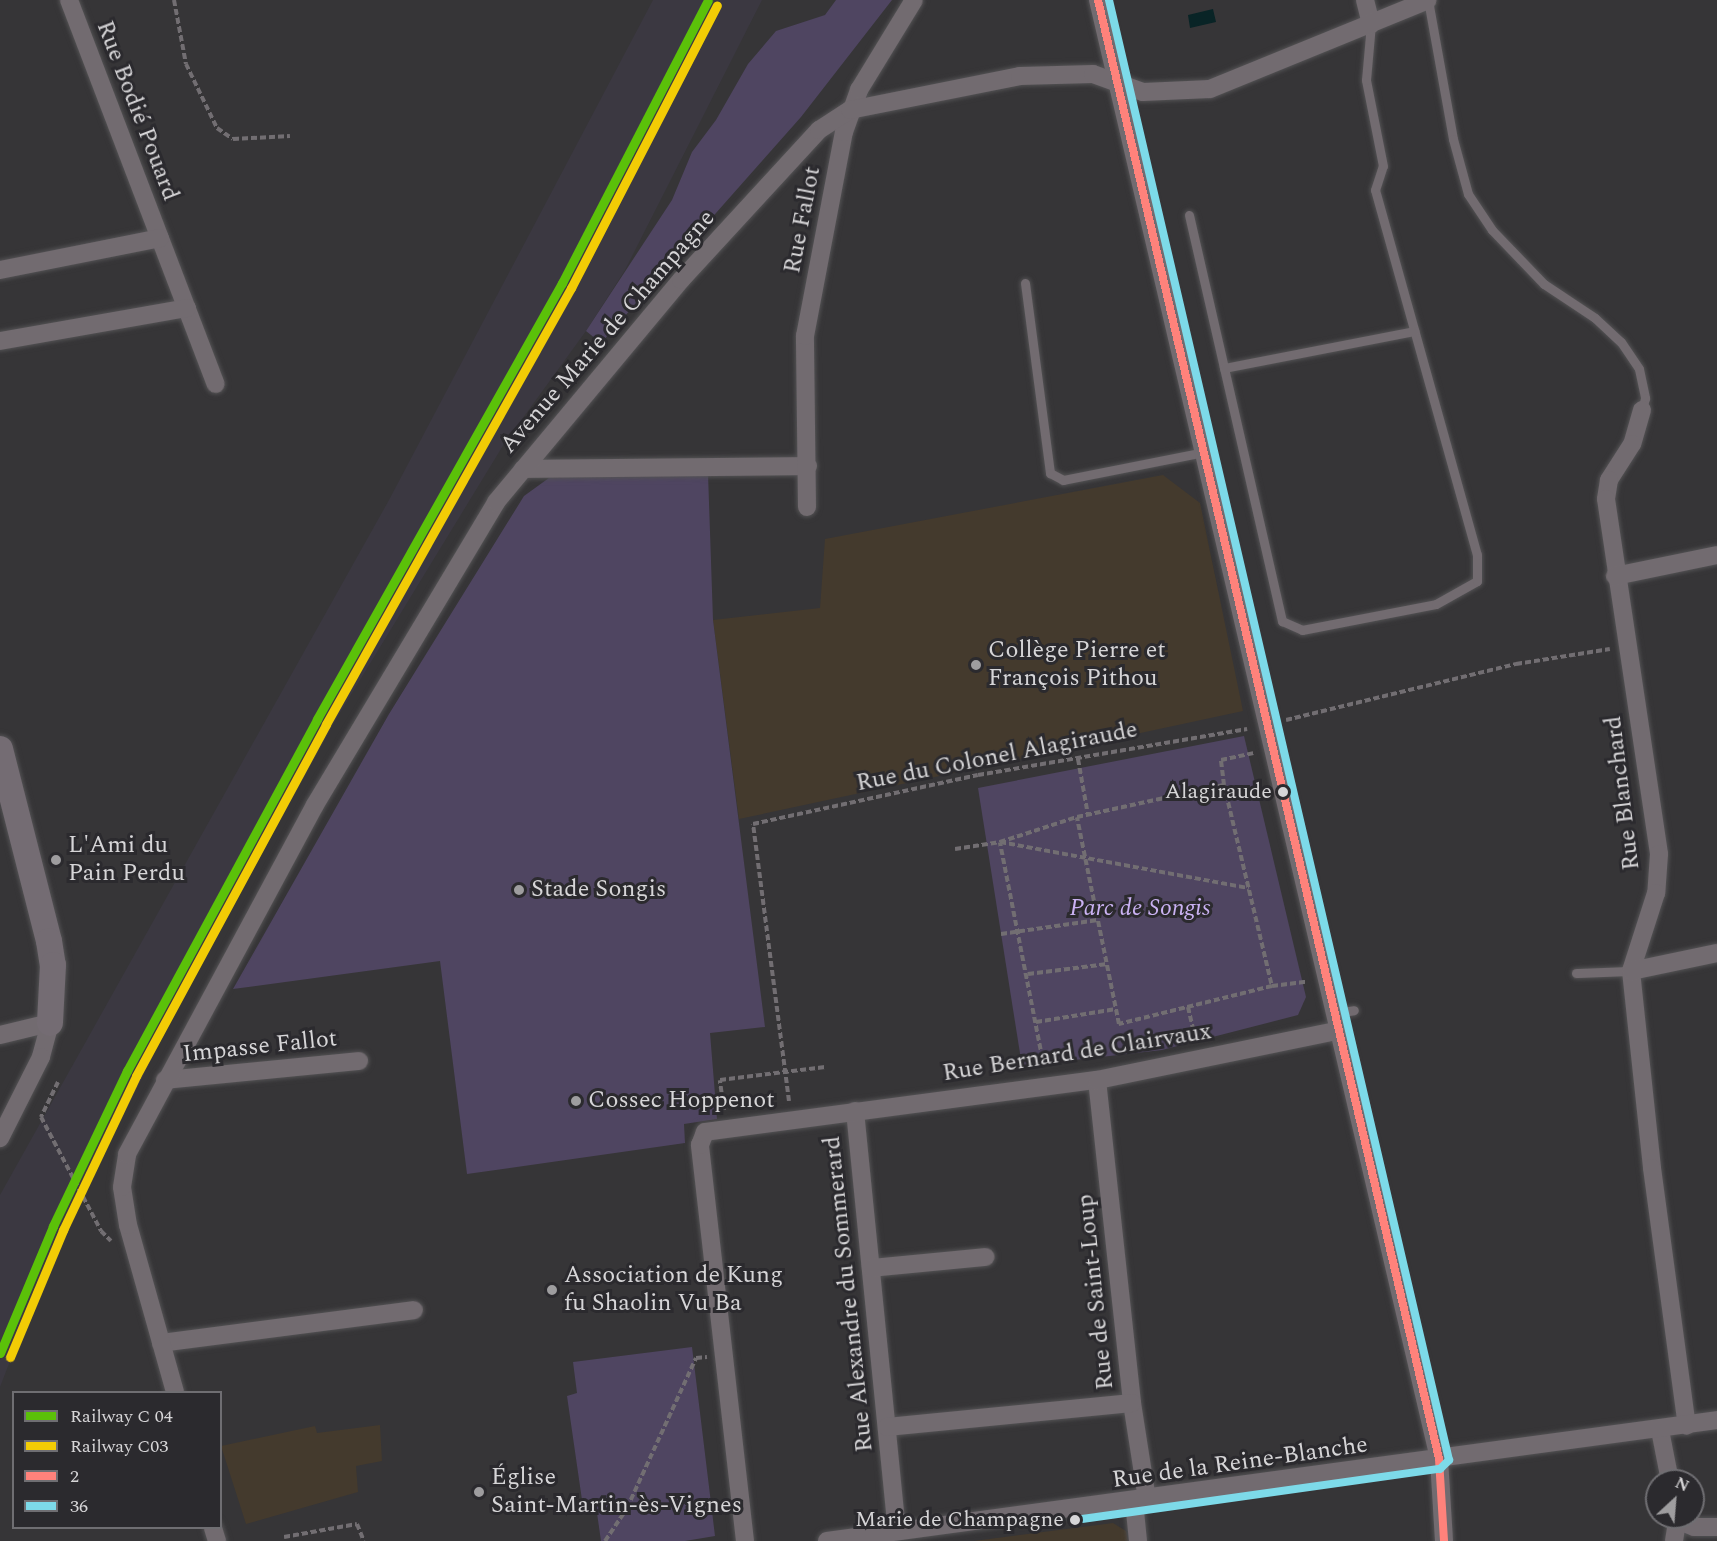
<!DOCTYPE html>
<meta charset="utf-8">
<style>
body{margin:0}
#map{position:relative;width:1717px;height:1541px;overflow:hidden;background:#363537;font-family:Spectral,serif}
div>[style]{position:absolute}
.built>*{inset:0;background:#3b3841}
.education>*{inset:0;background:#443a2d}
.green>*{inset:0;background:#4f4561}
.water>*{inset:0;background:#092426}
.path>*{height:4px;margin-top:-2px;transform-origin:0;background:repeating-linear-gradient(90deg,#726e72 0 6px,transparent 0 9px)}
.roads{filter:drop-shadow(0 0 2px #535254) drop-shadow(0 0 2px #535254)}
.lane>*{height:9px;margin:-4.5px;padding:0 4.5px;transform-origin:4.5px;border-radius:4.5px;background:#726b70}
.street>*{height:18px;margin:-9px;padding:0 9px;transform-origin:9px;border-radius:9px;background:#726b70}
.secondary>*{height:26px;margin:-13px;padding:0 13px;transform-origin:13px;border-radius:13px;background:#746c73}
.bus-1>*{height:8px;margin:-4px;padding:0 4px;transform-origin:4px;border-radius:4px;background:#ff827b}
.bus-2>*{height:8px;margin:-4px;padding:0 4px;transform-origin:4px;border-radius:4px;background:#7ddae9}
.rail-1>*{height:9px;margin:-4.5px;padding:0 4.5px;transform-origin:4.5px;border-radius:4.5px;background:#5bc109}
.rail-2>*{height:9px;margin:-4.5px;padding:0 4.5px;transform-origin:4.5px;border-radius:4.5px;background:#f2cc05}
.dots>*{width:16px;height:16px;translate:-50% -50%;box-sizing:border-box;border:3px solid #2b2a2e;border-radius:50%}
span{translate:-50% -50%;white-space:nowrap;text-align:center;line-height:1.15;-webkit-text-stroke:6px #2b2a2e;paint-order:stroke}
.bus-label{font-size:22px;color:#d6d5d7}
.right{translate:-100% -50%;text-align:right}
.street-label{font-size:24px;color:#d6d5d7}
.poi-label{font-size:24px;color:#d6d5d7}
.left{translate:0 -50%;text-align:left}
.park-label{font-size:24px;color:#cab2f3;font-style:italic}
.legend{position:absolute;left:12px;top:1391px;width:210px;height:138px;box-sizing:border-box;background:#2b2a2e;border:2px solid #6f6e72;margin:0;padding:8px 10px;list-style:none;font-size:18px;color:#d6d5d7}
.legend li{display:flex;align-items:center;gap:12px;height:30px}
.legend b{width:30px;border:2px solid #6f6e72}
.north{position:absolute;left:1645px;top:1469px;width:60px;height:60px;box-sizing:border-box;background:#2b2a2e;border:2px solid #6f6e72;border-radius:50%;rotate:26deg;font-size:16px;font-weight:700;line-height:24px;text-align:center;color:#d6d5d7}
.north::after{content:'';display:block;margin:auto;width:21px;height:27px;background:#9e9d9f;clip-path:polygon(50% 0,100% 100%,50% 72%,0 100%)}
</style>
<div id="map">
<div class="built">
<div style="clip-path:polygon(653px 0,762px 0,625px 270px,586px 331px,504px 444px,338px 716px,185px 993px,45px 1271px,0 1387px,0 1195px,389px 500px)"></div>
</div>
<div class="education">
<div style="clip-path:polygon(1163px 475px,1200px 503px,1243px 711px,739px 819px,713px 620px,820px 608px,825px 539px)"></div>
<div style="clip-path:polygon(380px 1425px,382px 1461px,356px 1466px,358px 1492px,246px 1524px,221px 1446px,315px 1426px,317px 1433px)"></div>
<div style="clip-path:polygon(1113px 1523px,1126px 1531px,1128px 1541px,974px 1541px)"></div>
</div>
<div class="green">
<div style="clip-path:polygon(836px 0,892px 0,801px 117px,601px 343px,586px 331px,672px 200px,692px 152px,716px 120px,748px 64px,776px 31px,825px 15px)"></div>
<div style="clip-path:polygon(708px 473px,713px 620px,765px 1027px,710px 1033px,717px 1119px,684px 1124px,685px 1143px,467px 1174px,440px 961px,233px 989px,389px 714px,524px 496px,553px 475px)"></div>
<div style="clip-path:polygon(1244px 736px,1306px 997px,1298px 1015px,1162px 1050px,1022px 1066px,978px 788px)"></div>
<div style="clip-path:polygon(692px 1347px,715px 1536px,685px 1541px,601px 1541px,597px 1513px,582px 1500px,567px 1396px,577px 1393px,573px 1362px)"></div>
</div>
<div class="water">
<div style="clip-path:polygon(1213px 9px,1216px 22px,1190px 28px,1188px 15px)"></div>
</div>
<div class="path">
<div style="left:174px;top:0;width:65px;rotate:79.4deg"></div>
<div style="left:186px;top:64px;width:71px;rotate:64.2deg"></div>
<div style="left:217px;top:128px;width:19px;rotate:35deg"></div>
<div style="left:233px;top:139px;width:57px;rotate:-3deg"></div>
<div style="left:1286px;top:720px;width:237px;rotate:-13.7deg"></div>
<div style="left:1516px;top:664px;width:95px;rotate:-9.1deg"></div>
<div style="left:1078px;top:759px;width:57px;rotate:79.9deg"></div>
<div style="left:1224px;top:785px;width:25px;rotate:-97deg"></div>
<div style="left:1221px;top:760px;width:33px;rotate:-12deg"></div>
<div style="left:955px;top:849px;width:46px;rotate:-8.8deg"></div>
<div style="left:1000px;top:842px;width:81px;rotate:-18deg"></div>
<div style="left:1077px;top:817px;width:150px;rotate:-12.3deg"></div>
<div style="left:1224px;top:785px;width:207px;rotate:76.6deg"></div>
<div style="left:1272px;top:986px;width:158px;rotate:166.1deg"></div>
<div style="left:1119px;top:1024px;width:211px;rotate:-101.5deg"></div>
<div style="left:1001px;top:934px;width:98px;rotate:-8.2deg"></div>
<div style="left:1028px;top:974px;width:80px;rotate:-7.2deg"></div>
<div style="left:1272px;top:986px;width:34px;rotate:-7deg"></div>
<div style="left:1188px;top:1007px;width:35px;rotate:77deg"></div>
<div style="left:1036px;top:1022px;width:81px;rotate:-9.2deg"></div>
<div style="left:1044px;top:1067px;width:229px;rotate:-101.1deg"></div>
<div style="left:1000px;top:842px;width:253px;rotate:10.5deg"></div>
<div style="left:58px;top:1082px;width:39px;rotate:116deg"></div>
<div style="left:41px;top:1117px;width:129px;rotate:62.2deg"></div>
<div style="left:101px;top:1231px;width:14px;rotate:45deg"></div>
<div style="left:789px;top:1101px;width:279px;rotate:-97.4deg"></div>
<div style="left:753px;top:824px;width:230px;rotate:-12.3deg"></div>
<div style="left:978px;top:775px;width:273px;rotate:-9.7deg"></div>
<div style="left:724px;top:1110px;width:30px;rotate:-98deg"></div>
<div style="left:720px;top:1080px;width:106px;rotate:-7.1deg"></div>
<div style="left:284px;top:1537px;width:74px;rotate:-10.1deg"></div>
<div style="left:357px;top:1524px;width:18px;rotate:68deg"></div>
<div style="left:605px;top:1541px;width:40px;rotate:-56deg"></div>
<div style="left:627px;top:1508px;width:165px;rotate:-65.3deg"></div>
<div style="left:696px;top:1358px;width:11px;rotate:-5deg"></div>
</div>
<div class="roads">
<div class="lane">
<div style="left:1428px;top:0;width:141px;rotate:79.8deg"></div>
<div style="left:1453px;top:139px;width:57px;rotate:74.7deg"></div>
<div style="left:1468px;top:194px;width:43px;rotate:56.3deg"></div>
<div style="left:1492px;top:230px;width:75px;rotate:46.1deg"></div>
<div style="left:1544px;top:284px;width:61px;rotate:33.7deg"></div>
<div style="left:1595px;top:318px;width:35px;rotate:43deg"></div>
<div style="left:1621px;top:342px;width:32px;rotate:56deg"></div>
<div style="left:1639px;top:369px;width:30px;rotate:78deg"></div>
<div style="left:1645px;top:398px;width:12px;rotate:104deg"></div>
<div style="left:1189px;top:215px;width:417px;rotate:77.1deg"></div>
<div style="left:1282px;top:621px;width:22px;rotate:24deg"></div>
<div style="left:1302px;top:630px;width:136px;rotate:-11deg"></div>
<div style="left:1436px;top:604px;width:47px;rotate:-29.3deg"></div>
<div style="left:1477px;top:581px;width:26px;rotate:-90deg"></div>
<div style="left:1477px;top:555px;width:379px;rotate:-105.6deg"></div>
<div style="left:1375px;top:190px;width:25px;rotate:-72deg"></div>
<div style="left:1383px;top:166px;width:88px;rotate:-101.2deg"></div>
<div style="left:1366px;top:80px;width:56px;rotate:-84.9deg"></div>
<div style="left:1025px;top:283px;width:192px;rotate:82.5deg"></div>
<div style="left:1050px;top:473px;width:15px;rotate:28deg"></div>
<div style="left:1063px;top:480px;width:144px;rotate:-11.2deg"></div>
<div style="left:1224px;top:368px;width:194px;rotate:-11deg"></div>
<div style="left:1576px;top:973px;width:55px;rotate:-2.1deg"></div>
<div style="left:1336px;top:1013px;width:18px;rotate:-9deg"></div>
</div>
<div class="street">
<div style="left:69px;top:0;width:411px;rotate:69.1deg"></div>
<div style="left:1098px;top:0;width:1498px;rotate:76.84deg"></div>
<div style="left:1439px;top:1459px;width:82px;rotate:86.5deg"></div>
<div style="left:1365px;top:0;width:25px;rotate:76deg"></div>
<div style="left:0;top:270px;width:163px;rotate:-11.3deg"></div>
<div style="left:0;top:341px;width:190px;rotate:-10deg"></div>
<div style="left:1642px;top:410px;width:35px;rotate:106deg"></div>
<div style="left:1632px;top:444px;width:43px;rotate:122.6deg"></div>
<div style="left:1609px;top:480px;width:19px;rotate:99deg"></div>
<div style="left:1606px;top:499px;width:359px;rotate:81.5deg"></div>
<div style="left:1659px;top:854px;width:39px;rotate:94deg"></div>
<div style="left:1656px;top:893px;width:82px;rotate:107.8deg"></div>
<div style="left:1631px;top:971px;width:198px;rotate:83.9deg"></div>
<div style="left:1652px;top:1168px;width:260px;rotate:82.3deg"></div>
<div style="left:523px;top:469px;width:285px;rotate:-0.6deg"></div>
<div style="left:807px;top:507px;width:171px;rotate:-90.7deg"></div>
<div style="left:805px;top:336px;width:208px;rotate:-79.2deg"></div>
<div style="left:844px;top:132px;width:45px;rotate:-70.3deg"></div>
<div style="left:859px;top:90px;width:105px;rotate:-58.6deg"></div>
<div style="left:1615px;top:576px;width:104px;rotate:-11.6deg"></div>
<div style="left:1631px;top:971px;width:88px;rotate:-11.8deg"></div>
<div style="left:0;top:1035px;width:51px;rotate:-13.5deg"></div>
<div style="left:50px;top:1023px;width:35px;rotate:105deg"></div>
<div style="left:41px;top:1057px;width:91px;rotate:116.8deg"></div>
<div style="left:165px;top:1080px;width:195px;rotate:-5.6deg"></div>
<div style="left:1097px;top:1080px;width:325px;rotate:83.8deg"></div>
<div style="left:1132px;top:1403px;width:97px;rotate:81.1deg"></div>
<div style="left:855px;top:1111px;width:422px;rotate:84.3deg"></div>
<div style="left:871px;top:1268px;width:115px;rotate:-5.5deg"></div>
<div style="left:161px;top:1343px;width:255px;rotate:-7.4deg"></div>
<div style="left:175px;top:1392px;width:173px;rotate:-105.7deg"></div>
<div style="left:128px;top:1225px;width:38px;rotate:-99deg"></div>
<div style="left:122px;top:1187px;width:33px;rotate:-81deg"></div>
<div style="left:127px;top:1154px;width:396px;rotate:-61.7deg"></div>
<div style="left:315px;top:805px;width:353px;rotate:-59.1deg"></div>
<div style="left:496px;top:502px;width:289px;rotate:-50.2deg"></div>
<div style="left:681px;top:280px;width:204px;rotate:-47.4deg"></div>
<div style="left:819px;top:130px;width:37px;rotate:-33deg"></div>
<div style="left:850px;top:110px;width:173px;rotate:-11.3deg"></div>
<div style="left:1020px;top:76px;width:73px;rotate:-1.6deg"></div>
<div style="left:1093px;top:74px;width:53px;rotate:19.8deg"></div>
<div style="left:1143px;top:92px;width:67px;rotate:-2.6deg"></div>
<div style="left:1210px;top:89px;width:235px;rotate:-22.2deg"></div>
<div style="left:887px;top:1427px;width:246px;rotate:-5.6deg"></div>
<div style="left:1660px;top:1430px;width:52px;rotate:78.9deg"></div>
<div style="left:1134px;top:1501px;width:40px;rotate:84.3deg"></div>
<div style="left:1679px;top:1521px;width:16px;rotate:22deg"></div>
<div style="left:1694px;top:1527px;width:23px"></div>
<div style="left:213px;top:1528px;width:14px;rotate:73deg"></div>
<div style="left:745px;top:1541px;width:399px;rotate:-96.5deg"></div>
<div style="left:700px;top:1145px;width:14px;rotate:-69deg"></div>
<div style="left:705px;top:1132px;width:395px;rotate:-7.6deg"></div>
<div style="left:1097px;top:1080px;width:248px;rotate:-11.6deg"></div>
<div style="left:827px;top:1541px;width:898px;rotate:-7.74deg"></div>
<div style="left:1674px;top:1541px;width:24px;rotate:-81deg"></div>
</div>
<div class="secondary">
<div style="left:0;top:749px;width:198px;rotate:75.7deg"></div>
<div style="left:49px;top:941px;width:24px;rotate:81deg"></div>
<div style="left:53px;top:965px;width:58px;rotate:93deg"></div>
</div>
</div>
<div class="bus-1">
<div style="left:1098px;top:0;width:1498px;rotate:76.84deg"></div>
<div style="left:1439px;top:1459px;width:82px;rotate:86.5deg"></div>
</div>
<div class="bus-2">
<div style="left:1075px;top:1520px;width:369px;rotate:-8deg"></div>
<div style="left:1440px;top:1469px;width:13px;rotate:-45deg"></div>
<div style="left:1449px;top:1460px;width:1499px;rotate:-103.11deg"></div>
</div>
<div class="rail-1">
<div style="left:0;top:1353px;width:138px;rotate:-67.3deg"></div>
<div style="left:53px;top:1226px;width:172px;rotate:-64.5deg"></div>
<div style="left:127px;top:1071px;width:400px;rotate:-61.6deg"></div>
<div style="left:317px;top:719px;width:500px;rotate:-60.67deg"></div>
<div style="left:562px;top:283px;width:318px;rotate:-62.7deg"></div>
</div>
<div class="rail-2">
<div style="left:10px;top:1357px;width:138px;rotate:-67.3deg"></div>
<div style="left:63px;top:1230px;width:170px;rotate:-64.6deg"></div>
<div style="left:136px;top:1076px;width:400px;rotate:-61.6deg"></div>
<div style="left:326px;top:724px;width:500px;rotate:-60.67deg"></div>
<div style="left:571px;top:288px;width:318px;rotate:-62.7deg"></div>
</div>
<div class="dots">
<div style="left:976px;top:665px;background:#9e9d9f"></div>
<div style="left:1283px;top:792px;background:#d6d5d7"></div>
<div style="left:56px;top:860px;background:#9e9d9f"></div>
<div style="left:519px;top:890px;background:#9e9d9f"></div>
<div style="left:576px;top:1101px;background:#9e9d9f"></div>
<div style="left:552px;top:1290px;background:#9e9d9f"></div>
<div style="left:479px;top:1492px;background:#9e9d9f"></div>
<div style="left:1075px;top:1520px;background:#d6d5d7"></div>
</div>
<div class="bus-label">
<span class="right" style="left:1272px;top:792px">Alagiraude</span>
<span class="right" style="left:1064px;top:1520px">Marie de Champagne</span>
</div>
<div class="street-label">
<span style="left:137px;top:111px;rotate:69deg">Rue Bodié Pouard</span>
<span style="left:803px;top:220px;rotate:-79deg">Rue Fallot</span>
<span style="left:608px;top:332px;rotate:-49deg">Avenue Marie de Champagne</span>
<span style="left:997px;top:757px;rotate:-11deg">Rue du Colonel Alagiraude</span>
<span style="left:1623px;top:793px;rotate:-97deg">Rue Blanchard</span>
<span style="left:260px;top:1047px;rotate:-6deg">Impasse Fallot</span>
<span style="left:1077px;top:1053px;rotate:-9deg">Rue Bernard de Clairvaux</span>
<span style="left:1096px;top:1292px;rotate:-96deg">Rue de Saint-Loup</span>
<span style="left:849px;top:1294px;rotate:-96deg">Rue Alexandre du Sommerard</span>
<span style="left:1240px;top:1463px;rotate:-8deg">Rue de la Reine-Blanche</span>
</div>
<div class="poi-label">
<span class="left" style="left:988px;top:665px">Collège Pierre et<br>François Pithou</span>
<span class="left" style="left:68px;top:860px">L'Ami du<br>Pain Perdu</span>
<span class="left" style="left:531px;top:890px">Stade Songis</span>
<span class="left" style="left:588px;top:1101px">Cossec Hoppenot</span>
<span class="left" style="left:564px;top:1290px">Association de Kung<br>fu Shaolin Vu Ba</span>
<span class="left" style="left:491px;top:1492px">Église<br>Saint-Martin-ès-Vignes</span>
</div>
<div class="park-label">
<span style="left:1140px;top:909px">Parc de Songis</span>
</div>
<ul class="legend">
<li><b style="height:8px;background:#5bc109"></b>Railway C 04</li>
<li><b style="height:8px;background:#f2cc05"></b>Railway C03</li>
<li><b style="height:8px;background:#ff827b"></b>2</li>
<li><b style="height:8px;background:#7ddae9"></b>36</li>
</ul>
<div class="north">N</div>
</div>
